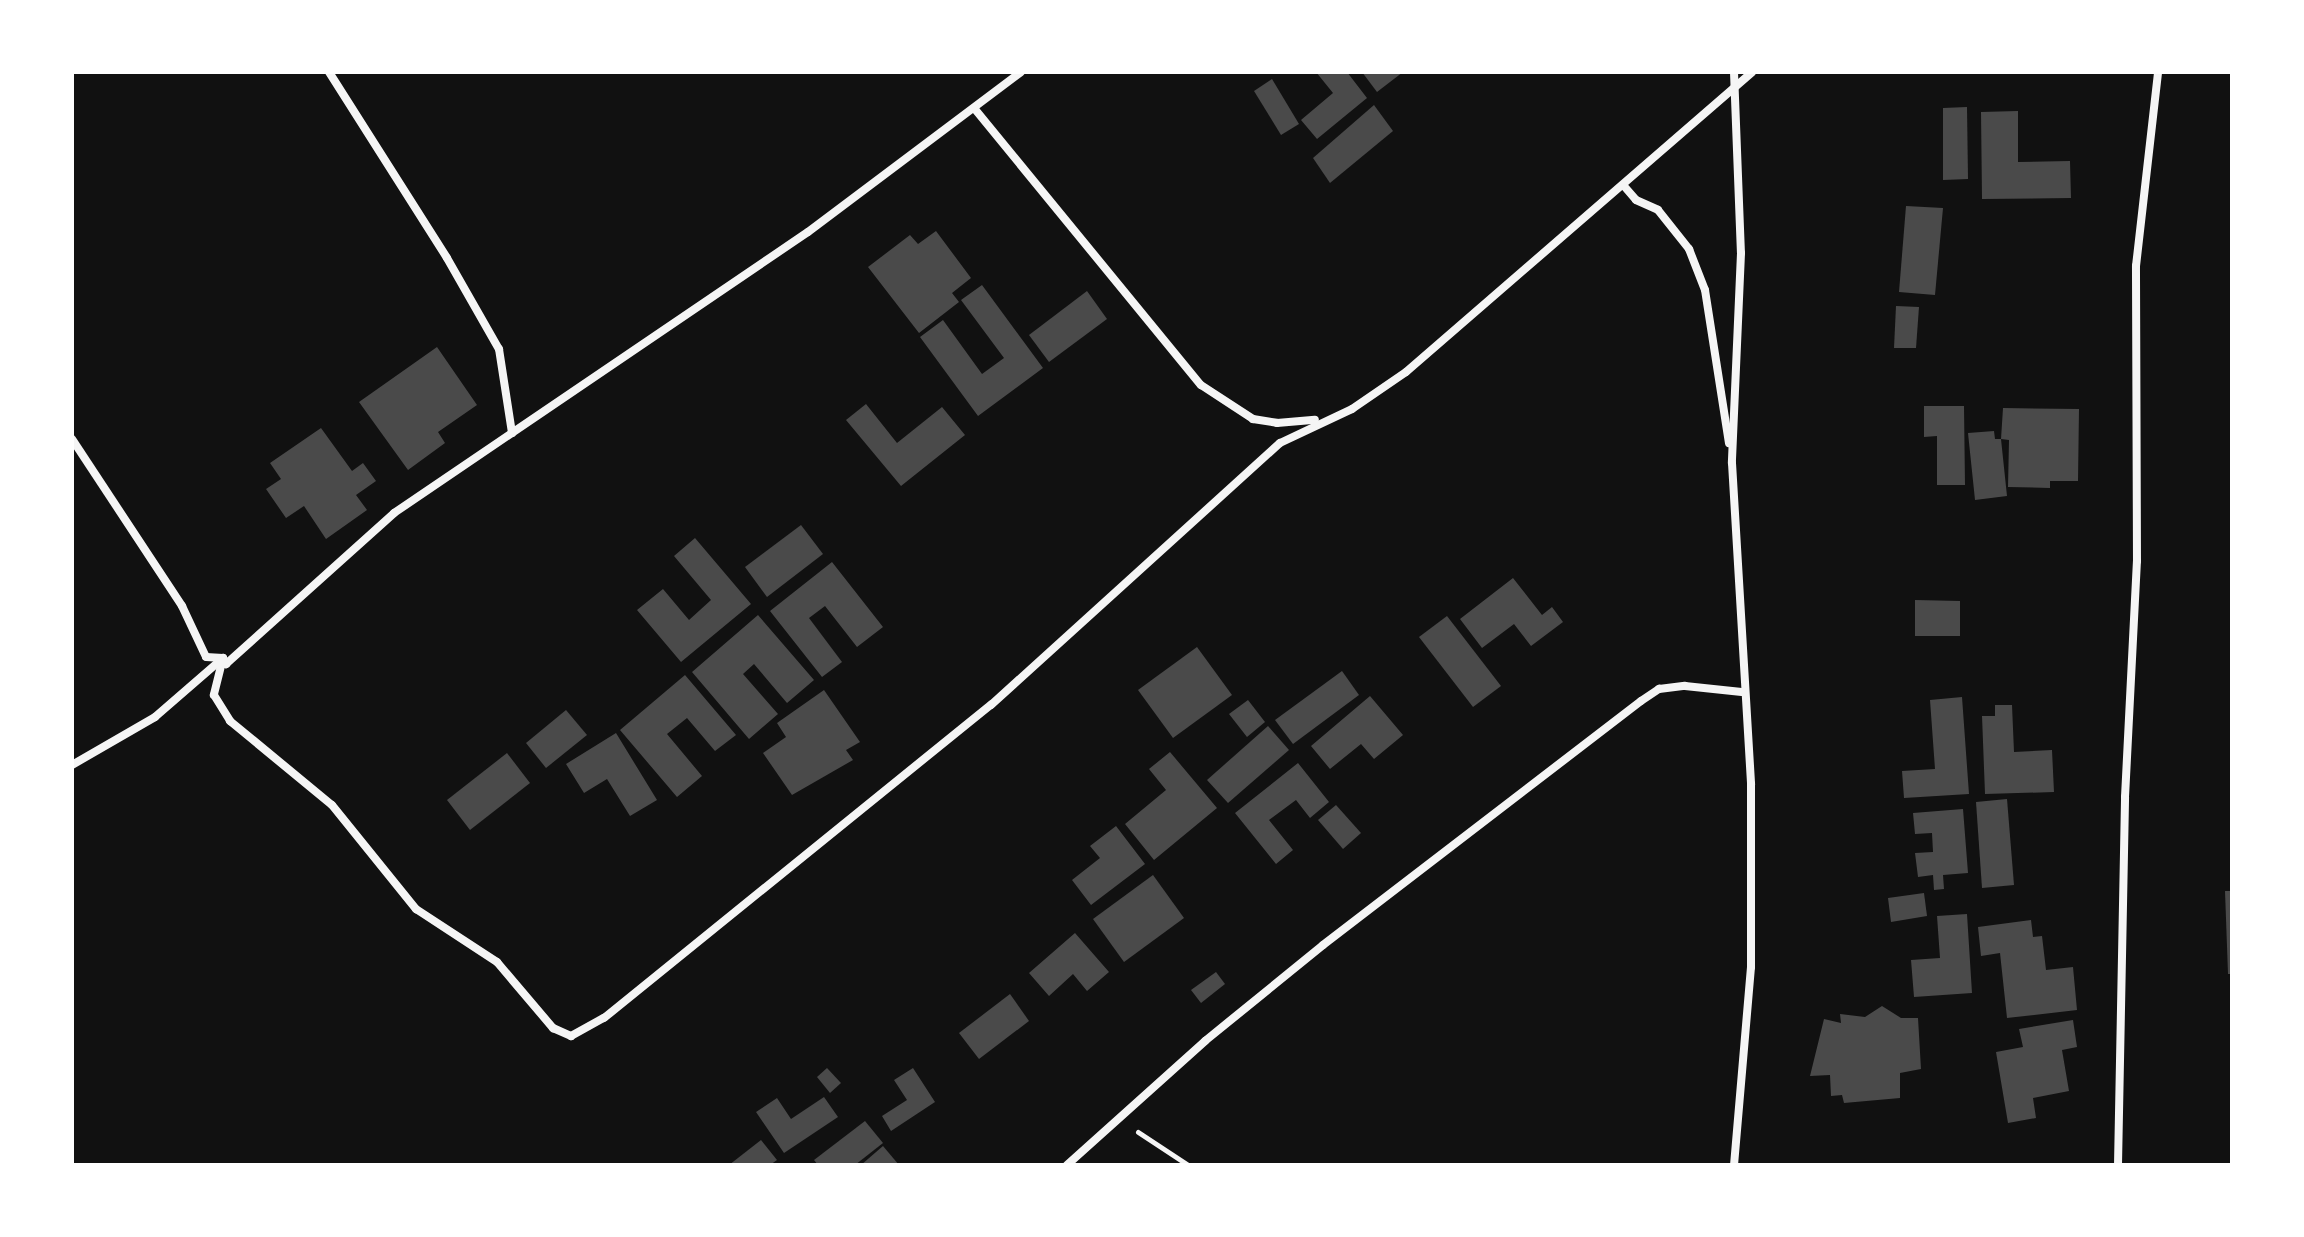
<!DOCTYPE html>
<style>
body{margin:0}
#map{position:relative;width:2304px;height:1237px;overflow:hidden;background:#111;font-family:Spectral,serif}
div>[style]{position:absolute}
.building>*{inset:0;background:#4a4a4a}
.path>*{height:5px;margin:-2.5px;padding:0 2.5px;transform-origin:2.5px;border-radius:2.5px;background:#f5f5f5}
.minor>*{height:8px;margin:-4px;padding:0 4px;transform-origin:4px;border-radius:4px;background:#f5f5f5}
span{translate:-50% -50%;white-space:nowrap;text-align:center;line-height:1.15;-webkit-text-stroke:6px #fff;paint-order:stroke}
.frame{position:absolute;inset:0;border:74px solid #fff;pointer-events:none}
</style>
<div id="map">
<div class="building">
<div style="clip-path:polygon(1316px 72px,1347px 72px,1367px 98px,1317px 139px,1301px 120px,1333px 93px)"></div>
<div style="clip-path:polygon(1362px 72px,1403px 72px,1377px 92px)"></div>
<div style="clip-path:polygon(1272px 79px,1299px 124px,1281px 135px,1254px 91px)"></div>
<div style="clip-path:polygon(1374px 105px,1393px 131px,1330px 183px,1313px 158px)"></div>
<div style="clip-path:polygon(1967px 107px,1968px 179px,1943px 180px,1943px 108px)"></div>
<div style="clip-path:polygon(2018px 111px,2018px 162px,2070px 161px,2071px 198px,1982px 199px,1981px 112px)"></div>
<div style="clip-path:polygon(1906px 206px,1943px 208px,1935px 295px,1899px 292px)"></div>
<div style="clip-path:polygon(936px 231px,971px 278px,952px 293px,959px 302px,919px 333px,868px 267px,910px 235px,918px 244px)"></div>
<div style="clip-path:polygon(982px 285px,1043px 368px,978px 416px,920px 337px,943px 320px,982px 374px,1004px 358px,961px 300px)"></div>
<div style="clip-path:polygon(1087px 291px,1107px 319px,1049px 362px,1029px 335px)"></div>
<div style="clip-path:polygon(1896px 306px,1919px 307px,1916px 348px,1894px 348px)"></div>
<div style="clip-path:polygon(437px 347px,477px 405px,438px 432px,445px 443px,408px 470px,359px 402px)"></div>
<div style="clip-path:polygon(866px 404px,897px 443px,942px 407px,965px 435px,901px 486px,846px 420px)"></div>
<div style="clip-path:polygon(1924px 406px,1964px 406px,1965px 485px,1937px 485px,1937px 436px,1924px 437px)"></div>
<div style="clip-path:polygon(2003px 408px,2079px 409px,2078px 481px,2050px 481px,2050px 488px,2008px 487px,2009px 440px,2001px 439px)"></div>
<div style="clip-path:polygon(321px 428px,352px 471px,363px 463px,376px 481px,356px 495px,367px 510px,326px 539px,304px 506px,286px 518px,266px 489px,281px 479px,270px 463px)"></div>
<div style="clip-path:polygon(1994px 431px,1995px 439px,2001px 439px,2007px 496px,1975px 500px,1968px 433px)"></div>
<div style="clip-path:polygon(801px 525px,823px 554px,767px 597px,745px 567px)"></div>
<div style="clip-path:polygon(695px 538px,751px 604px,681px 662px,637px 610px,663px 589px,689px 620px,711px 600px,674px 556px)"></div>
<div style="clip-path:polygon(832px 562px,883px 627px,857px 647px,825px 606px,809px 618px,842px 662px,822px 677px,770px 611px)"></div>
<div style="clip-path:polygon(1513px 578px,1542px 615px,1552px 607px,1563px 622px,1531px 646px,1514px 624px,1482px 648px,1460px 619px)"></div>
<div style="clip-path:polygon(1915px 600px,1960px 601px,1960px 636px,1915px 636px)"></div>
<div style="clip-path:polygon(758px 615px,814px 680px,787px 703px,754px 664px,743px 674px,778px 714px,749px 739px,692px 672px)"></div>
<div style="clip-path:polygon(1447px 616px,1501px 686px,1473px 707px,1419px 637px)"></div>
<div style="clip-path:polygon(1197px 647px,1232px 695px,1173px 738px,1138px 690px)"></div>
<div style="clip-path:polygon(1342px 671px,1359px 695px,1293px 744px,1275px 720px)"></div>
<div style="clip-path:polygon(685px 675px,736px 735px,715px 751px,687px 718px,667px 734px,702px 776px,677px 797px,620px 730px)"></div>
<div style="clip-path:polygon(824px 690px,860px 742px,846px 750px,853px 760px,792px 795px,763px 753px,786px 737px,777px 723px)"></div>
<div style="clip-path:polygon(1370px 696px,1403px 735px,1374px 759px,1361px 744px,1330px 769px,1311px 746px)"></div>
<div style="clip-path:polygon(1962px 697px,1969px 794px,1904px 798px,1902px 771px,1935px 769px,1930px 700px)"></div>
<div style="clip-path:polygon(1248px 700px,1265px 722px,1247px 737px,1229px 714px)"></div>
<div style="clip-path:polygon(1995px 705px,2012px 705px,2014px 752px,2052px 750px,2054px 792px,1985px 794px,1982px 716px,1995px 716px)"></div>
<div style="clip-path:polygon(566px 710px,587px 735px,546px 768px,526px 743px)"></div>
<div style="clip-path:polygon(1268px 726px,1289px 750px,1228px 803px,1207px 780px)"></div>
<div style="clip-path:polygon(616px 733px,657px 800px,630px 816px,607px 779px,584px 793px,566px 764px)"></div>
<div style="clip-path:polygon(1170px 752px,1217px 808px,1154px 860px,1125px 824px,1166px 790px,1149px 769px)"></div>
<div style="clip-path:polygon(507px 753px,530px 783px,470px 830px,447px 800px)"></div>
<div style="clip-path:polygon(1298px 763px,1329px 802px,1310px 818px,1296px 800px,1269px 820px,1293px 850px,1276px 864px,1235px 813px)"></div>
<div style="clip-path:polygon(2007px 799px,2014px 885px,1982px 888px,1976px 802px)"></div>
<div style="clip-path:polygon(1336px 805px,1361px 833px,1343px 849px,1318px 820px)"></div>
<div style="clip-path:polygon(1963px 809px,1968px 873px,1943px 875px,1944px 889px,1934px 890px,1933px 875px,1918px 877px,1915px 853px,1933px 852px,1932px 833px,1915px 834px,1913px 813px)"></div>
<div style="clip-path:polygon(1116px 826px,1145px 864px,1091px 905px,1072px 880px,1100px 858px,1090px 846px)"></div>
<div style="clip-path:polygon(1153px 875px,1184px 918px,1124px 962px,1093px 919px)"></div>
<div style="clip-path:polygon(2225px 891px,2232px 891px,2232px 974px,2228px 974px)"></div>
<div style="clip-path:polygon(1924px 893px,1927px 916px,1891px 922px,1888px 898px)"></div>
<div style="clip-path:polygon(1967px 914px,1972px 993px,1914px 997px,1911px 960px,1940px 958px,1937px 916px)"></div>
<div style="clip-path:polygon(2031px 920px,2033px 937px,2042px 936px,2046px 970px,2073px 967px,2077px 1010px,2007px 1018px,2000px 953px,1981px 956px,1978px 927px)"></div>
<div style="clip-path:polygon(1075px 933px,1109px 972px,1087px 991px,1073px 974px,1049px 996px,1029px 973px)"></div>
<div style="clip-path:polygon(1216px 972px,1225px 984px,1201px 1003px,1191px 990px)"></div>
<div style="clip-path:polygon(1010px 994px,1029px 1021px,979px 1059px,959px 1033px)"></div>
<div style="clip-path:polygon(1882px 1006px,1901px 1018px,1918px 1018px,1921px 1069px,1900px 1073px,1900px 1098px,1844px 1103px,1842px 1095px,1831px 1096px,1830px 1075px,1810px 1076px,1824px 1019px,1841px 1023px,1840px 1014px,1865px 1017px)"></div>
<div style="clip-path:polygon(2073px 1020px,2077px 1047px,2062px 1050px,2069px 1091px,2033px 1098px,2036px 1118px,2008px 1123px,1996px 1052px,2023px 1047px,2019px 1029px)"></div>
<div style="clip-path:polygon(827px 1068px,841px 1083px,830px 1093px,817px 1077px)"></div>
<div style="clip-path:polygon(913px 1068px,935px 1102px,891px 1131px,882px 1116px,907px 1100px,894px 1080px)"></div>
<div style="clip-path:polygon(824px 1097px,838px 1117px,784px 1153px,756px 1112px,777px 1098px,791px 1119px)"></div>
<div style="clip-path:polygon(865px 1121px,883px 1143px,855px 1165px,818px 1165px,814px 1160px)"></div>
<div style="clip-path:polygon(761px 1140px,777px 1160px,770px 1165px,729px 1165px)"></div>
<div style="clip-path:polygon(883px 1146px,899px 1165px,861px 1165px)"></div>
</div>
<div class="path">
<div style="left:1138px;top:1132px;width:60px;rotate:33.4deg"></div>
</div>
<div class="minor">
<div style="left:329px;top:72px;width:220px;rotate:57.6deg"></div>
<div style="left:447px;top:258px;width:105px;rotate:60.3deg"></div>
<div style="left:499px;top:349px;width:85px;rotate:81.2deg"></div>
<div style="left:1734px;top:72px;width:181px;rotate:87.8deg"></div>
<div style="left:1741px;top:253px;width:210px;rotate:92.5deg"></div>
<div style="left:1732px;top:463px;width:322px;rotate:86.6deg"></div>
<div style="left:1751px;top:784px;width:183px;rotate:90deg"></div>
<div style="left:1751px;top:967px;width:199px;rotate:94.9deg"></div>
<div style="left:974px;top:108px;width:358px;rotate:50.7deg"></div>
<div style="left:1201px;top:385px;width:62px;rotate:33.2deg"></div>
<div style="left:1253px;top:419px;width:24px;rotate:9deg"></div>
<div style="left:1277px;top:423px;width:38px;rotate:-5deg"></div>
<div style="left:1624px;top:186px;width:18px;rotate:49deg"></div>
<div style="left:1636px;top:200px;width:24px;rotate:24deg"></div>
<div style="left:1658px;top:210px;width:50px;rotate:51.5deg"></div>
<div style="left:1689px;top:249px;width:44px;rotate:68.7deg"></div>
<div style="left:1705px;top:290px;width:155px;rotate:81.1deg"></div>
<div style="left:72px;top:439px;width:200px;rotate:56.6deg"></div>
<div style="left:182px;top:606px;width:56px;rotate:64.8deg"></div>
<div style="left:206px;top:657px;width:17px;rotate:3deg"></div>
<div style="left:223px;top:658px;width:38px;rotate:104deg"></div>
<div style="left:214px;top:695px;width:31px;rotate:58deg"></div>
<div style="left:230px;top:721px;width:132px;rotate:39.5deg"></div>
<div style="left:332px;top:805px;width:134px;rotate:51.1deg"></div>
<div style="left:416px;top:909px;width:97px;rotate:33.2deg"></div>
<div style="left:497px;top:962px;width:87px;rotate:49.7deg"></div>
<div style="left:553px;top:1028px;width:20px;rotate:24deg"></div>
<div style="left:571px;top:1036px;width:38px;rotate:-29deg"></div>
<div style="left:604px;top:1018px;width:498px;rotate:-39deg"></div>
<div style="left:991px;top:705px;width:390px;rotate:-42.2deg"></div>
<div style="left:1280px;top:443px;width:80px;rotate:-25.3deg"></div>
<div style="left:1352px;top:409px;width:65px;rotate:-34.4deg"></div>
<div style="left:1406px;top:372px;width:458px;rotate:-40.9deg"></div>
<div style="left:72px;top:765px;width:96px;rotate:-30deg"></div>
<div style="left:155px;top:717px;width:90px;rotate:-40.9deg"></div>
<div style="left:223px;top:658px;width:7px;rotate:63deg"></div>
<div style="left:226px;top:664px;width:226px;rotate:-41.9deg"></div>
<div style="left:394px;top:513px;width:500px;rotate:-34.17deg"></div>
<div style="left:808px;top:232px;width:266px;rotate:-36.9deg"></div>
<div style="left:1067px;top:1165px;width:186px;rotate:-41.9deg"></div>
<div style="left:1205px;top:1041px;width:152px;rotate:-39.1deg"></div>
<div style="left:1323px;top:945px;width:401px;rotate:-37.5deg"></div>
<div style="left:1641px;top:701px;width:22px;rotate:-34deg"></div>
<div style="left:1659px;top:689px;width:26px;rotate:-7deg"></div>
<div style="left:1685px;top:686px;width:57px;rotate:6deg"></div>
<div style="left:2118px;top:1165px;width:368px;rotate:-88.9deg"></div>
<div style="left:2125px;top:797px;width:236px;rotate:-87.1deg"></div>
<div style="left:2137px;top:561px;width:295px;rotate:-90.2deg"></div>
<div style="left:2136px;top:266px;width:195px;rotate:-83.5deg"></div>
</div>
<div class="frame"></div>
</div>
